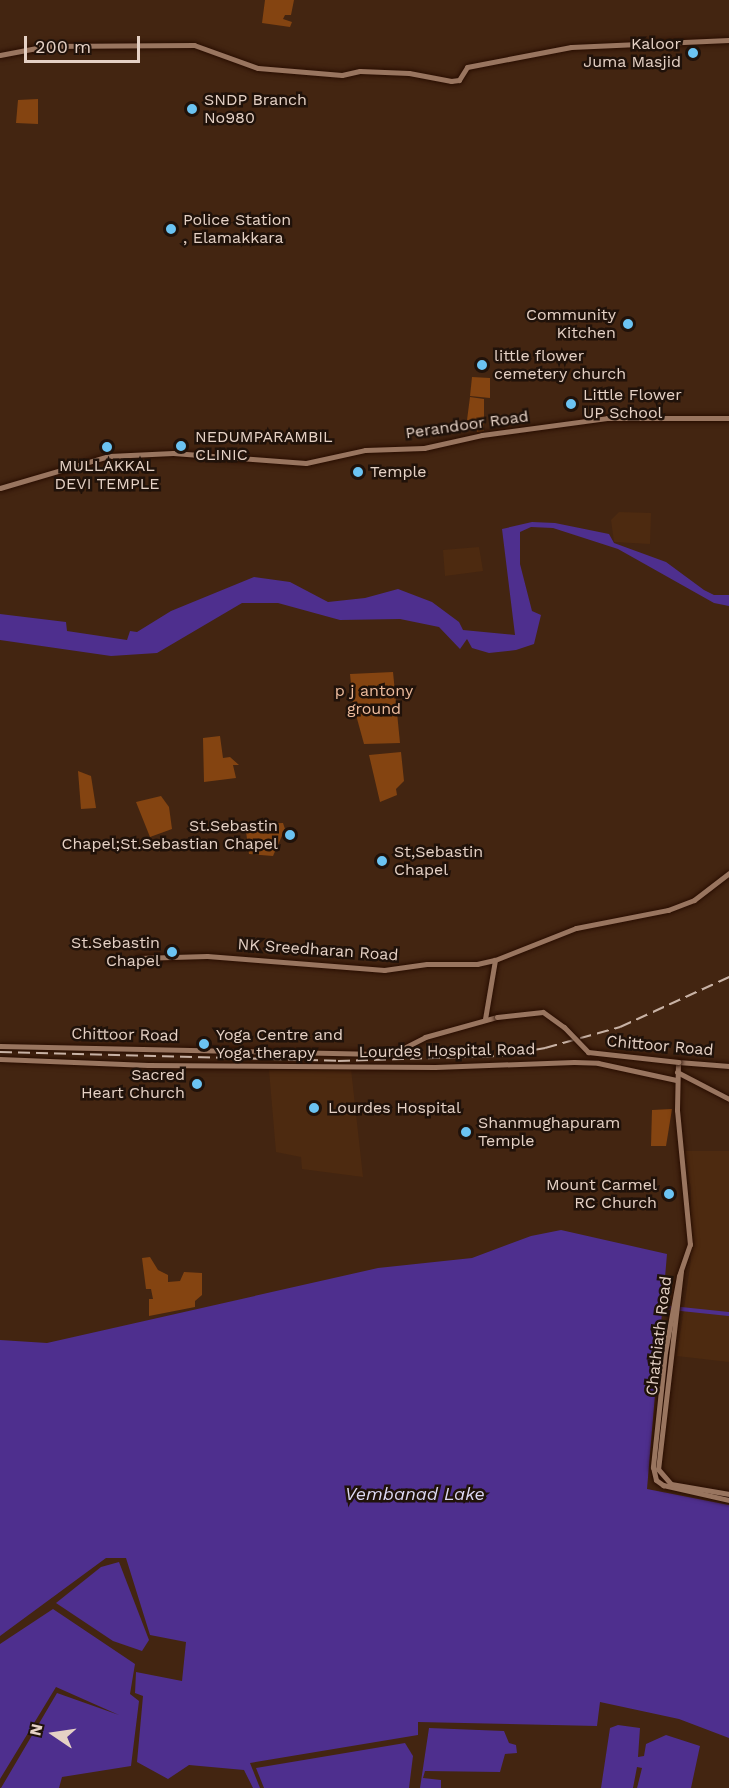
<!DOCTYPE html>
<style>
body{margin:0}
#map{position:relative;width:729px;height:1788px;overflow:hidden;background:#432511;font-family:"Work Sans",sans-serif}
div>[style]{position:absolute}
.built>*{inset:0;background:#4d2a10}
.green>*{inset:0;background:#844411}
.water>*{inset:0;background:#4e2f8e}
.canal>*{height:4px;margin:-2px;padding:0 2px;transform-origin:2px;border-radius:2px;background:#4e2f8e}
.roads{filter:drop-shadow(0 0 2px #280d00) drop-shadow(0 0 2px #280d00)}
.secondary>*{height:5px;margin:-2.5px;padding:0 2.5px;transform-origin:2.5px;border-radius:2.5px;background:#99755f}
.rail>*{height:1.5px;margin-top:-0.75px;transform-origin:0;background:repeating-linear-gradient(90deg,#c8b2a5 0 12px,transparent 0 18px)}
.bridges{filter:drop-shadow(0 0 2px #280d00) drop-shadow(0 0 2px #280d00)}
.secondary-bridge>*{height:5px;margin:-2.5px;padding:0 2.5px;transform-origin:2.5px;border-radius:2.5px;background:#99755f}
.dots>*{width:16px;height:16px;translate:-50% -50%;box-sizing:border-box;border:3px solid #20120a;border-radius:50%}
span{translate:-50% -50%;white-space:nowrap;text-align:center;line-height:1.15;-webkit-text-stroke:5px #20120a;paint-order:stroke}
.poi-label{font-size:16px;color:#e5d1c5}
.right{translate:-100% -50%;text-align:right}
.left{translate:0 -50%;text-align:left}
.street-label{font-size:16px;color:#e5d1c5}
.park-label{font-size:16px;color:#eebc9d}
.water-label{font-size:18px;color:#ddd9f3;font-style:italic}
.north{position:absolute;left:24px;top:1704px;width:60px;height:60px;-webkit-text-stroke:4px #20120a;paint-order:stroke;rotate:283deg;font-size:16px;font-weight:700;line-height:24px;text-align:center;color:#e5d1c5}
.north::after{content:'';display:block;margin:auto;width:21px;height:27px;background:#e5d1c5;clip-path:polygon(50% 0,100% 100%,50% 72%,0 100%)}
.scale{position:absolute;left:24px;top:36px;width:116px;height:27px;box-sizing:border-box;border:3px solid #e5d1c5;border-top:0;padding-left:8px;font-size:18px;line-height:21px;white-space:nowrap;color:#e5d1c5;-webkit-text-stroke:4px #20120a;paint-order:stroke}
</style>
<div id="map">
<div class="built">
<div style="clip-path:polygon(619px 512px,651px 513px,650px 544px,614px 542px,611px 520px)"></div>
<div style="clip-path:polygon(479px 547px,483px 571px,445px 576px,443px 550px)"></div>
<div style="clip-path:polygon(351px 1069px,363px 1177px,302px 1169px,301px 1157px,276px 1152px,269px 1070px)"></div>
<div style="clip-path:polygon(685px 1151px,729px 1151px,729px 1362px,677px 1356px,691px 1260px,691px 1189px)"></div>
</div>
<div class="green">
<div style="clip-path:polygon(265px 0,294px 0,291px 15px,285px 15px,283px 19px,292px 22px,290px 27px,262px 23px)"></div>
<div style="clip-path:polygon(38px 99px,38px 124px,16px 123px,18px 100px)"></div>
<div style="clip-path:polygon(472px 377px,490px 378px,490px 398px,470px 396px)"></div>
<div style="clip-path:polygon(470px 397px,484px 399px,484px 431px,477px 432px,475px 420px,467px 420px)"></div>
<div style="clip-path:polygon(393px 672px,400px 743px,364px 744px,353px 704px,350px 674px)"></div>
<div style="clip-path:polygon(220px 736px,223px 758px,230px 757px,239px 765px,233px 765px,236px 778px,204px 782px,203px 738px)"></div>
<div style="clip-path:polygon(401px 752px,404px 781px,396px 789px,397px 795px,380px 802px,369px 755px)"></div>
<div style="clip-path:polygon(78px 771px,91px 776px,96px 808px,81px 809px)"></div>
<div style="clip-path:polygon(161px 796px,169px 807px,172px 829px,150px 837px,136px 802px)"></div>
<div style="clip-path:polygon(283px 823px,285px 829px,273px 856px,249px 854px,245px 824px)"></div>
<div style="clip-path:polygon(672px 1109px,666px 1146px,651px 1146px,652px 1110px)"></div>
<div style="clip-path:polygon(150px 1257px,158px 1270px,168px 1275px,168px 1282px,180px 1281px,184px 1272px,202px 1273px,202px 1295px,195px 1301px,195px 1307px,149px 1316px,149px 1299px,153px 1299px,151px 1289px,146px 1289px,142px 1258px)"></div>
</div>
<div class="water">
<div style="clip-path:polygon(532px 522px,555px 523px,609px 534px,614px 543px,666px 562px,704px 590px,714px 595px,729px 595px,729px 606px,714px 603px,618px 549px,553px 528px,531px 527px,520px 532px,520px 564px,532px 611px,541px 615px,534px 644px,516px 650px,489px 653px,472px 648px,467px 639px,460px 649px,439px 627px,400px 619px,340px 620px,278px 603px,242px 603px,157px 653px,111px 656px,0 640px,0 614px,66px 622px,67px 631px,127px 640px,130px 631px,137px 632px,171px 611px,254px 577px,290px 582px,328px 602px,365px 598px,398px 589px,432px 602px,459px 622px,463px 630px,515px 635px,502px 529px)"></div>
<div style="clip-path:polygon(561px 1230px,667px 1254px,647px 1489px,729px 1505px,729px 1738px,679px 1719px,600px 1702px,597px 1726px,418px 1722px,418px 1735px,250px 1763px,260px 1788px,253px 1788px,244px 1770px,189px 1765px,168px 1779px,137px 1762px,143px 1696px,135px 1693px,136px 1672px,182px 1681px,186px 1642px,150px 1635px,126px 1558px,106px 1558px,0 1636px,0 1340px,47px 1343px,378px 1268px,472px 1258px,531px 1236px)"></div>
<div style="clip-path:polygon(119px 1562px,149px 1640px,142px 1651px,113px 1641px,56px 1603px,101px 1567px)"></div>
<div style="clip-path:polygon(53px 1609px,135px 1664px,130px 1694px,139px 1701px,131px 1766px,62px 1777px,59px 1788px,1px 1788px,57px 1693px,119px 1715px,56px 1687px,0 1779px,0 1644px)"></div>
<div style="clip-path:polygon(618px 1725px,640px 1728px,638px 1757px,644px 1756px,646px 1744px,666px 1735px,700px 1746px,691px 1788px,637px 1788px,642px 1768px,637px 1767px,633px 1788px,601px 1788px,610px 1728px)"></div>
<div style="clip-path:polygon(429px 1728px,504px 1731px,509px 1743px,516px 1745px,517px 1753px,505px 1754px,500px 1772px,425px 1771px,423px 1778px,441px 1780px,441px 1788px,420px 1788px)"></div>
<div style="clip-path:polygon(405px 1743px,413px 1756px,409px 1788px,264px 1788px,256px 1768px)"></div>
</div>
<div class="canal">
<div style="left:662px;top:1307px;width:67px;rotate:6deg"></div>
</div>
<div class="roads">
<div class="secondary">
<div style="left:0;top:55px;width:48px;rotate:-10.8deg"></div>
<div style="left:47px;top:46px;width:147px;rotate:-0.4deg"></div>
<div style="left:194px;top:45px;width:68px;rotate:19.8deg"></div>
<div style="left:258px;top:68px;width:84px;rotate:4.8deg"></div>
<div style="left:342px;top:75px;width:18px;rotate:-13deg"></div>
<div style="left:360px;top:71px;width:49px;rotate:2.3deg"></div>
<div style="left:409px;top:73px;width:43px;rotate:10.8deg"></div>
<div style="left:451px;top:81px;width:8px;rotate:-7deg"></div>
<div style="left:459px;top:80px;width:15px;rotate:-58deg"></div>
<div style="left:467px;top:67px;width:106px;rotate:-10.9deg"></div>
<div style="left:571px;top:47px;width:158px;rotate:-2.5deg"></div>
<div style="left:0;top:488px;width:114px;rotate:-16.4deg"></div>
<div style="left:109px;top:456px;width:64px;rotate:-2.7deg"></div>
<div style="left:173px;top:453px;width:133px;rotate:4.3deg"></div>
<div style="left:306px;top:463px;width:60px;rotate:-12.4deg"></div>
<div style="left:365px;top:450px;width:59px;rotate:-1.9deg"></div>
<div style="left:424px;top:448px;width:59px;rotate:-12.6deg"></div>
<div style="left:482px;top:435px;width:126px;rotate:-7.7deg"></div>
<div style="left:607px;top:418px;width:122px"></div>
<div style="left:138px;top:958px;width:69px;rotate:-1.7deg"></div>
<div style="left:207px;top:956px;width:178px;rotate:4.5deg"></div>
<div style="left:384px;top:970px;width:43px;rotate:-7.9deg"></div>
<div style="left:427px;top:964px;width:50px"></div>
<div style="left:477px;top:964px;width:18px;rotate:-13deg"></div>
<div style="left:495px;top:960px;width:87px;rotate:-21.6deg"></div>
<div style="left:576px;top:928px;width:94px;rotate:-11.1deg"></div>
<div style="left:668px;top:910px;width:28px;rotate:-21deg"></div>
<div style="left:694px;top:900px;width:44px;rotate:-37.6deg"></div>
<div style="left:485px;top:1019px;width:60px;rotate:-80.4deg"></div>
<div style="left:0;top:1046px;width:392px;rotate:1.2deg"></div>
<div style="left:392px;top:1054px;width:37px;rotate:-27deg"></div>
<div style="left:425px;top:1037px;width:75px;rotate:-15.5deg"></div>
<div style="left:0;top:1059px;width:148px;rotate:2.3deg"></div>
<div style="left:148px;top:1065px;width:287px;rotate:0.4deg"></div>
<div style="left:435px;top:1067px;width:139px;rotate:-2.1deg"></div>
<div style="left:574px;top:1062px;width:24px;rotate:2deg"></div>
<div style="left:598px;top:1063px;width:80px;rotate:12.3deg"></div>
<div style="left:729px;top:1066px;width:51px;rotate:-175.5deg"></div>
<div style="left:678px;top:1062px;width:48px;rotate:91.2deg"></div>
<div style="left:677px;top:1110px;width:135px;rotate:84.5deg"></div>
<div style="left:690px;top:1244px;width:34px;rotate:109deg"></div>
<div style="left:679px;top:1276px;width:77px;rotate:100.4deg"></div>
<div style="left:665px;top:1352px;width:116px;rotate:96deg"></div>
<div style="left:653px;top:1467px;width:13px;rotate:77deg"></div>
<div style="left:656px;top:1480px;width:9px;rotate:36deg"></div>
<div style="left:663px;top:1485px;width:68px;rotate:12.8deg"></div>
<div style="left:677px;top:1072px;width:59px;rotate:27.4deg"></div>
<div style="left:681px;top:1271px;width:199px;rotate:96.6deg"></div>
<div style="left:658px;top:1469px;width:20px;rotate:49deg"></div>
<div style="left:671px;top:1484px;width:59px;rotate:9.8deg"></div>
</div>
</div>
<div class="rail">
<div style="left:0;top:1052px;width:338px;rotate:1.5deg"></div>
<div style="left:338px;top:1061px;width:160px;rotate:-1.8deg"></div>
<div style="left:498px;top:1056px;width:48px;rotate:-9.7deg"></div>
<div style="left:545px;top:1048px;width:78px;rotate:-15.6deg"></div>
<div style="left:620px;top:1027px;width:120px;rotate:-24.6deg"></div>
</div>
<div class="bridges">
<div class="secondary-bridge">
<div style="left:497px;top:1017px;width:46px;rotate:-6.2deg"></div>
<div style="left:543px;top:1012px;width:26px;rotate:36deg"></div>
<div style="left:564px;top:1027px;width:35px;rotate:46deg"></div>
<div style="left:588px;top:1052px;width:91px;rotate:6.3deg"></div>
</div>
</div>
<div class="dots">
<div style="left:693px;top:53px;background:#6bc3f2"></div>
<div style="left:192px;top:109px;background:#6bc3f2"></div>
<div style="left:171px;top:229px;background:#6bc3f2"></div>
<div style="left:628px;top:324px;background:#6bc3f2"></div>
<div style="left:482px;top:365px;background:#6bc3f2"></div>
<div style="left:571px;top:404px;background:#6bc3f2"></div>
<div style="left:181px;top:446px;background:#6bc3f2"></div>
<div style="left:107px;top:447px;background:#6bc3f2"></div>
<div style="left:358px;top:472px;background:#6bc3f2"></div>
<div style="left:290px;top:835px;background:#6bc3f2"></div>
<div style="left:382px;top:861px;background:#6bc3f2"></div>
<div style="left:172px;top:952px;background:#6bc3f2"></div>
<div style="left:204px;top:1044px;background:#6bc3f2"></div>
<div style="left:197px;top:1084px;background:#6bc3f2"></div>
<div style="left:314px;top:1108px;background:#6bc3f2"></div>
<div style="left:466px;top:1132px;background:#6bc3f2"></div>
<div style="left:669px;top:1194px;background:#6bc3f2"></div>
</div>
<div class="poi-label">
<span class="right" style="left:681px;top:53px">Kaloor<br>Juma Masjid</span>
<span class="left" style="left:204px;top:109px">SNDP Branch<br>No980</span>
<span class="left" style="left:183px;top:229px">Police Station<br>, Elamakkara</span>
<span class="right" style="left:616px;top:324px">Community<br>Kitchen</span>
<span class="left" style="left:494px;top:365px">little flower<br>cemetery church</span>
<span class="left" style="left:583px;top:404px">Little Flower<br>UP School</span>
<span class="left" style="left:195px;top:446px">NEDUMPARAMBIL<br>CLINIC</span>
<span style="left:107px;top:475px">MULLAKKAL<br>DEVI TEMPLE</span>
<span class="left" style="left:370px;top:472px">Temple</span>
<span class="right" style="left:278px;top:835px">St.Sebastin<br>Chapel;St.Sebastian Chapel</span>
<span class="left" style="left:394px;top:861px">St,Sebastin<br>Chapel</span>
<span class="right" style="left:160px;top:952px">St.Sebastin<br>Chapel</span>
<span class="left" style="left:216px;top:1044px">Yoga Centre and<br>Yoga therapy</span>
<span class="right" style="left:185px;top:1084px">Sacred<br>Heart Church</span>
<span class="left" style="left:328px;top:1108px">Lourdes Hospital</span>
<span class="left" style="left:478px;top:1132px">Shanmughapuram<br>Temple</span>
<span class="right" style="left:657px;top:1194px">Mount Carmel<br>RC Church</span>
</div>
<div class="street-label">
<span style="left:467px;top:425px;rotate:-8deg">Perandoor Road</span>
<span style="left:318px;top:950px;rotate:4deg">NK Sreedharan Road</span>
<span style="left:125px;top:1035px;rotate:1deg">Chittoor Road</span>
<span style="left:660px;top:1046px;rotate:5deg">Chittoor Road</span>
<span style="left:447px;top:1051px;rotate:-1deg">Lourdes Hospital Road</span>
<span style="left:659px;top:1336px;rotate:-83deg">Chathiath Road</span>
</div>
<div class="park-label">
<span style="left:374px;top:700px">p j antony<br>ground</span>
</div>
<div class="water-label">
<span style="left:415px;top:1494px">Vembanad Lake</span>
</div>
<div class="north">N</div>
<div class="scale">200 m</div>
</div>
